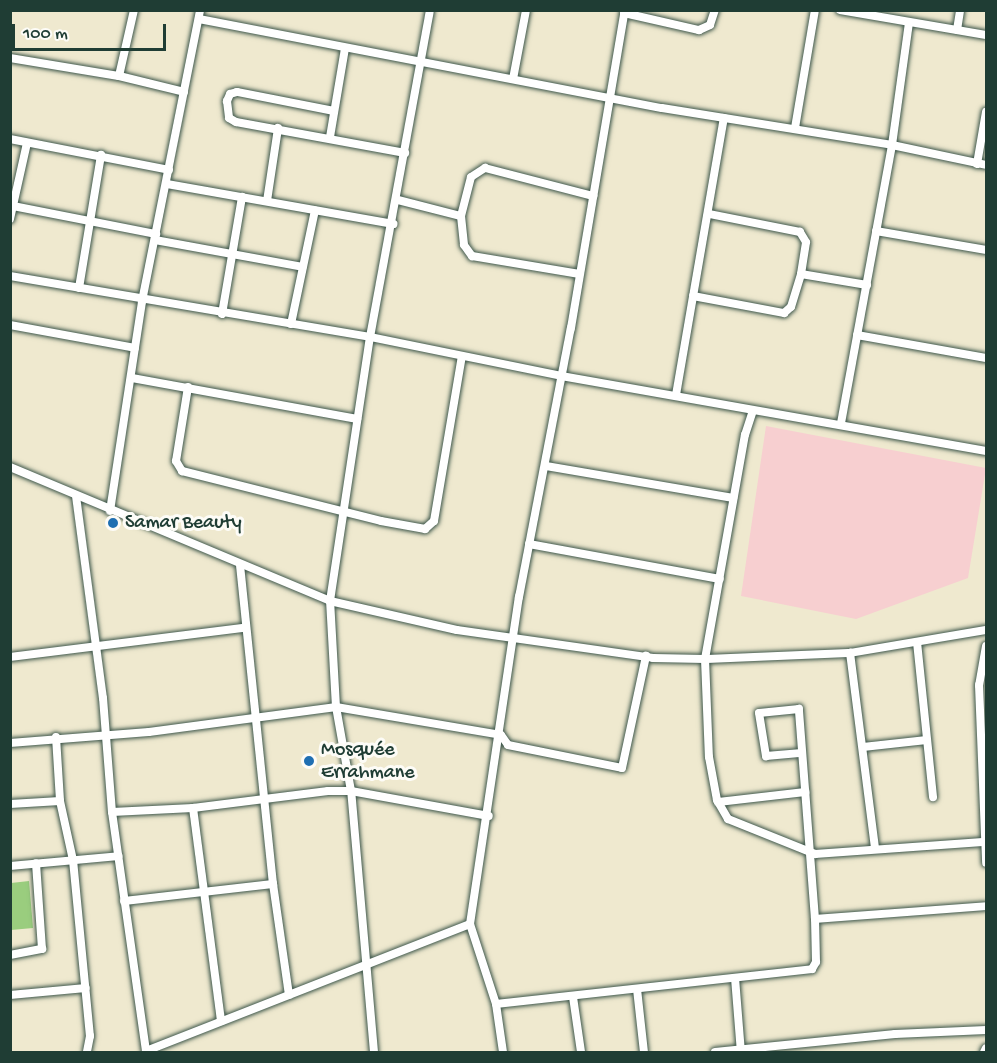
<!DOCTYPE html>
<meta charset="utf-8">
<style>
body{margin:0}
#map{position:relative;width:997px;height:1063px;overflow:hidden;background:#efe9cf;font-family:"Gochi Hand",sans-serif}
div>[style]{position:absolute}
.built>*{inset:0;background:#f7cfd0}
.green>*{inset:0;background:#9acd7e}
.roads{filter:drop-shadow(0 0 2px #3e574b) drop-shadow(0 0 2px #3e574b)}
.minor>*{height:8px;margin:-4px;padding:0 4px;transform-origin:4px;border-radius:4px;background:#fff}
.dots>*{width:16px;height:16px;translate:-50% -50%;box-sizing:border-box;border:3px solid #fdfcf7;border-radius:50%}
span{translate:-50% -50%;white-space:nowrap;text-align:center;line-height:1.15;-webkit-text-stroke:6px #fdfcf7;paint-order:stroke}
.poi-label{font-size:20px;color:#1f3d34}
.left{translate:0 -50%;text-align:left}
.frame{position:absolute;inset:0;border:12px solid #1f3d34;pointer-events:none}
.scale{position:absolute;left:12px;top:24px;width:154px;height:27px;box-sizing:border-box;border:3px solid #1f3d34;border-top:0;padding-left:8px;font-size:18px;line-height:21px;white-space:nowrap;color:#1f3d34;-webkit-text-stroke:4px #fdfcf7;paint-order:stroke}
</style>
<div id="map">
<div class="built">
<div style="clip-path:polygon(766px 426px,986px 468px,968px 578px,856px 619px,741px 596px)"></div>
</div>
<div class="green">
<div style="clip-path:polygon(29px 881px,33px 928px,11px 930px,11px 883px)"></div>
</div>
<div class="roads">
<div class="minor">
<div style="left:840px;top:10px;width:148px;rotate:9.7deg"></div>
<div style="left:624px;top:13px;width:77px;rotate:12.8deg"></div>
<div style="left:699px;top:30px;width:12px;rotate:-24deg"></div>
<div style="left:710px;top:25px;width:16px;rotate:-72deg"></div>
<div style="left:199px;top:19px;width:471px;rotate:10.9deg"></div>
<div style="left:662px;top:108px;width:233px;rotate:9.1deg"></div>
<div style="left:892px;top:145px;width:96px;rotate:12deg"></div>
<div style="left:957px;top:30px;width:20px;rotate:-81deg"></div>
<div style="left:10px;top:58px;width:110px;rotate:9.4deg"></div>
<div style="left:119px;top:76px;width:67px;rotate:13.8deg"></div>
<div style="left:119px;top:76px;width:68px;rotate:-77.2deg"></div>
<div style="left:513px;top:79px;width:70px;rotate:-79.3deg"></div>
<div style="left:334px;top:111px;width:99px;rotate:-168.9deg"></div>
<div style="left:237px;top:92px;width:7px;rotate:164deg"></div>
<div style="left:230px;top:94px;width:8px;rotate:113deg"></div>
<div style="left:227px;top:101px;width:17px;rotate:83deg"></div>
<div style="left:229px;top:118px;width:8px;rotate:30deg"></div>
<div style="left:236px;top:122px;width:172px;rotate:10.4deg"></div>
<div style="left:795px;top:128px;width:120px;rotate:-80.4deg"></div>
<div style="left:330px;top:137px;width:90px;rotate:-80.4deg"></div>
<div style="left:10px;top:139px;width:162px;rotate:11deg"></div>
<div style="left:977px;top:164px;width:53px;rotate:-80.2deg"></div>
<div style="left:167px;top:184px;width:230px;rotate:10deg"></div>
<div style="left:398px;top:200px;width:65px;rotate:14.3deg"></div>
<div style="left:461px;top:216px;width:29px;rotate:84deg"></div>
<div style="left:464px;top:245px;width:14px;rotate:54deg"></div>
<div style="left:472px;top:256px;width:109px;rotate:9.5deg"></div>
<div style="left:267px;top:201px;width:74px;rotate:-81.4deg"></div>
<div style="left:13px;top:206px;width:146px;rotate:11.1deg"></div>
<div style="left:461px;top:216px;width:40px;rotate:-75.6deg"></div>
<div style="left:471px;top:177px;width:17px;rotate:-33deg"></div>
<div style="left:485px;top:168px;width:112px;rotate:14.5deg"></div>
<div style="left:10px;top:219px;width:78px;rotate:-77.4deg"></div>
<div style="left:876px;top:231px;width:112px;rotate:9.8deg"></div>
<div style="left:155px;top:240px;width:150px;rotate:10.3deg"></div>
<div style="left:801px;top:274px;width:67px;rotate:9.5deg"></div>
<div style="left:10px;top:276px;width:365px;rotate:9.6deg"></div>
<div style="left:370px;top:337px;width:195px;rotate:11.5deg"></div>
<div style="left:561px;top:376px;width:432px;rotate:10deg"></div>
<div style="left:79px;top:288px;width:135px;rotate:-80.6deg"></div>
<div style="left:693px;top:296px;width:93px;rotate:10.6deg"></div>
<div style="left:784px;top:313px;width:9px;rotate:-41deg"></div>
<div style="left:791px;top:307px;width:34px;rotate:-73deg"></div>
<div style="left:801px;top:274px;width:32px;rotate:-81deg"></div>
<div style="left:806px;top:242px;width:12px;rotate:-121deg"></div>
<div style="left:800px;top:232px;width:93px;rotate:-168.8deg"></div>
<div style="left:222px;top:314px;width:119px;rotate:-80.3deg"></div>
<div style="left:291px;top:324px;width:116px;rotate:-78.1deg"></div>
<div style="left:10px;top:325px;width:127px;rotate:10.4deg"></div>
<div style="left:857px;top:335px;width:131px;rotate:10.1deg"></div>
<div style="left:132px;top:378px;width:229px;rotate:10.3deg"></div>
<div style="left:188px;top:387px;width:75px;rotate:99.2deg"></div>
<div style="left:176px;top:461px;width:12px;rotate:59deg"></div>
<div style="left:182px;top:471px;width:205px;rotate:14.1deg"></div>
<div style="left:381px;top:521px;width:45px;rotate:10.3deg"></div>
<div style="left:425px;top:529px;width:12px;rotate:-42deg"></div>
<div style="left:434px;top:521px;width:167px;rotate:-80.4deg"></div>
<div style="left:676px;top:395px;width:281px;rotate:-80.2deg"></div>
<div style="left:841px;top:423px;width:283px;rotate:-79.6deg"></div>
<div style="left:892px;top:145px;width:123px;rotate:-82.1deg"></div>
<div style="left:546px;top:466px;width:190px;rotate:9.7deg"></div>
<div style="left:10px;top:467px;width:347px;rotate:22.7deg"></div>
<div style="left:330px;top:601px;width:267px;rotate:-81.4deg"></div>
<div style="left:370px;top:337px;width:332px;rotate:-79.6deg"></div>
<div style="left:76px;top:496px;width:204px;rotate:82.4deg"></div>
<div style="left:103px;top:698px;width:114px;rotate:85.5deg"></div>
<div style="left:112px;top:812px;width:242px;rotate:81.9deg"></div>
<div style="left:110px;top:511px;width:212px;rotate:-81.3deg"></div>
<div style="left:142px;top:301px;width:297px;rotate:-78.7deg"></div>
<div style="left:529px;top:544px;width:194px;rotate:10.4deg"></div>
<div style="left:240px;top:565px;width:321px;rotate:84.1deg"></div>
<div style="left:917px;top:642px;width:156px;rotate:84.1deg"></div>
<div style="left:986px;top:646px;width:40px;rotate:100deg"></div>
<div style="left:979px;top:685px;width:178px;rotate:87.7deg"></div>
<div style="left:850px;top:653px;width:138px;rotate:-9.6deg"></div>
<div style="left:10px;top:657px;width:236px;rotate:-7.1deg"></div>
<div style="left:56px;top:737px;width:64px;rotate:86.4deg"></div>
<div style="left:60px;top:801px;width:60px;rotate:77.6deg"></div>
<div style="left:73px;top:860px;width:177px;rotate:84.5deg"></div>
<div style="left:90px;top:1036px;width:16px;rotate:101deg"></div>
<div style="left:10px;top:743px;width:139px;rotate:-4.5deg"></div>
<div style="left:149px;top:732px;width:189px;rotate:-7.6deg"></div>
<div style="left:336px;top:707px;width:167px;rotate:9.6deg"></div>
<div style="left:501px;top:735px;width:12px;rotate:55deg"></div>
<div style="left:508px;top:745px;width:116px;rotate:11.4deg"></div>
<div style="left:622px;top:768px;width:115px;rotate:-77.9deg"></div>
<div style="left:863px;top:747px;width:64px;rotate:-6.2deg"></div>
<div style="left:718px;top:802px;width:88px;rotate:-6.6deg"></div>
<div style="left:10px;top:804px;width:50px;rotate:-3.4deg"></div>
<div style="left:193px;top:808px;width:215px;rotate:82.5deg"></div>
<div style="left:112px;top:812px;width:81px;rotate:-2.8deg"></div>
<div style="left:193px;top:808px;width:136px;rotate:-7.2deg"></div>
<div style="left:328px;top:791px;width:23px"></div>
<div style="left:351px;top:791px;width:140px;rotate:10.3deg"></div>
<div style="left:875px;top:848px;width:197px;rotate:-97.3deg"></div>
<div style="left:850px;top:653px;width:145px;rotate:177.6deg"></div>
<div style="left:705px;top:659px;width:98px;rotate:87.7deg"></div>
<div style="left:709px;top:757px;width:44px;rotate:79.5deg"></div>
<div style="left:717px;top:800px;width:22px;rotate:60deg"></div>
<div style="left:728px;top:819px;width:94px;rotate:21.9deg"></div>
<div style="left:815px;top:854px;width:168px;rotate:-4.1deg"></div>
<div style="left:10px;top:866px;width:109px;rotate:-5.2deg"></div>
<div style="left:124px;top:901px;width:150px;rotate:-6.5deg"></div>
<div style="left:273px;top:884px;width:112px;rotate:81.8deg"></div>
<div style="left:815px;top:919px;width:171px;rotate:-4.3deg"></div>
<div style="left:470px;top:924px;width:84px;rotate:72deg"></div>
<div style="left:496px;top:1004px;width:49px;rotate:81.7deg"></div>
<div style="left:10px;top:955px;width:33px;rotate:-11deg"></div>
<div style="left:42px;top:949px;width:86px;rotate:-94deg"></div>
<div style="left:735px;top:978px;width:74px;rotate:85.4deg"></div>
<div style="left:637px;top:989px;width:63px;rotate:83.7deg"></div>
<div style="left:10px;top:995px;width:76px;rotate:-5.3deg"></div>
<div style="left:573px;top:997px;width:56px;rotate:81.7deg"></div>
<div style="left:496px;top:1004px;width:318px;rotate:-6.3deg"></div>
<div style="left:812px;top:969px;width:8px;rotate:-60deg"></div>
<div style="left:816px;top:962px;width:43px;rotate:-91.3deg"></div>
<div style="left:815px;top:919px;width:211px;rotate:-94.4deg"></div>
<div style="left:799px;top:709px;width:40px;rotate:174.3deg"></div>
<div style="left:759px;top:713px;width:44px;rotate:80.8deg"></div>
<div style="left:766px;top:756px;width:36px;rotate:-5deg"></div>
<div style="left:146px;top:1051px;width:348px;rotate:-21.4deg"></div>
<div style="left:470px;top:924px;width:331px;rotate:-81.5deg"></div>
<div style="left:519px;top:597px;width:274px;rotate:-79.1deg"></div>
<div style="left:571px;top:328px;width:323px;rotate:-80.4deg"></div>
<div style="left:374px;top:1052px;width:262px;rotate:-95deg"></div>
<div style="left:351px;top:791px;width:85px;rotate:-100.1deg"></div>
<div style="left:336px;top:707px;width:106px;rotate:-93.2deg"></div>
<div style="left:330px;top:601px;width:130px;rotate:12.9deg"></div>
<div style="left:457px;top:630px;width:198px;rotate:8.1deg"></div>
<div style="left:653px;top:658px;width:52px;rotate:1.1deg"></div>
<div style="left:705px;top:659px;width:228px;rotate:-79.9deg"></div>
<div style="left:745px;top:435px;width:25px;rotate:-72deg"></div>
<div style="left:715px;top:1052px;width:181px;rotate:-5.7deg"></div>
<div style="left:895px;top:1034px;width:91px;rotate:-2.5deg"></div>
<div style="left:984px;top:1052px;width:4px;rotate:-63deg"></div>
</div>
</div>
<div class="dots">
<div style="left:113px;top:523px;background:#1f6fb2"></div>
<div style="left:309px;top:761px;background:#1f6fb2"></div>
</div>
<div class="poi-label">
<span class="left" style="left:125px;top:523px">Samar Beauty</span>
<span class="left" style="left:321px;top:762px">Mosquée<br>Errahmane</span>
</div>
<div class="frame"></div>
<div class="scale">100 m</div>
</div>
